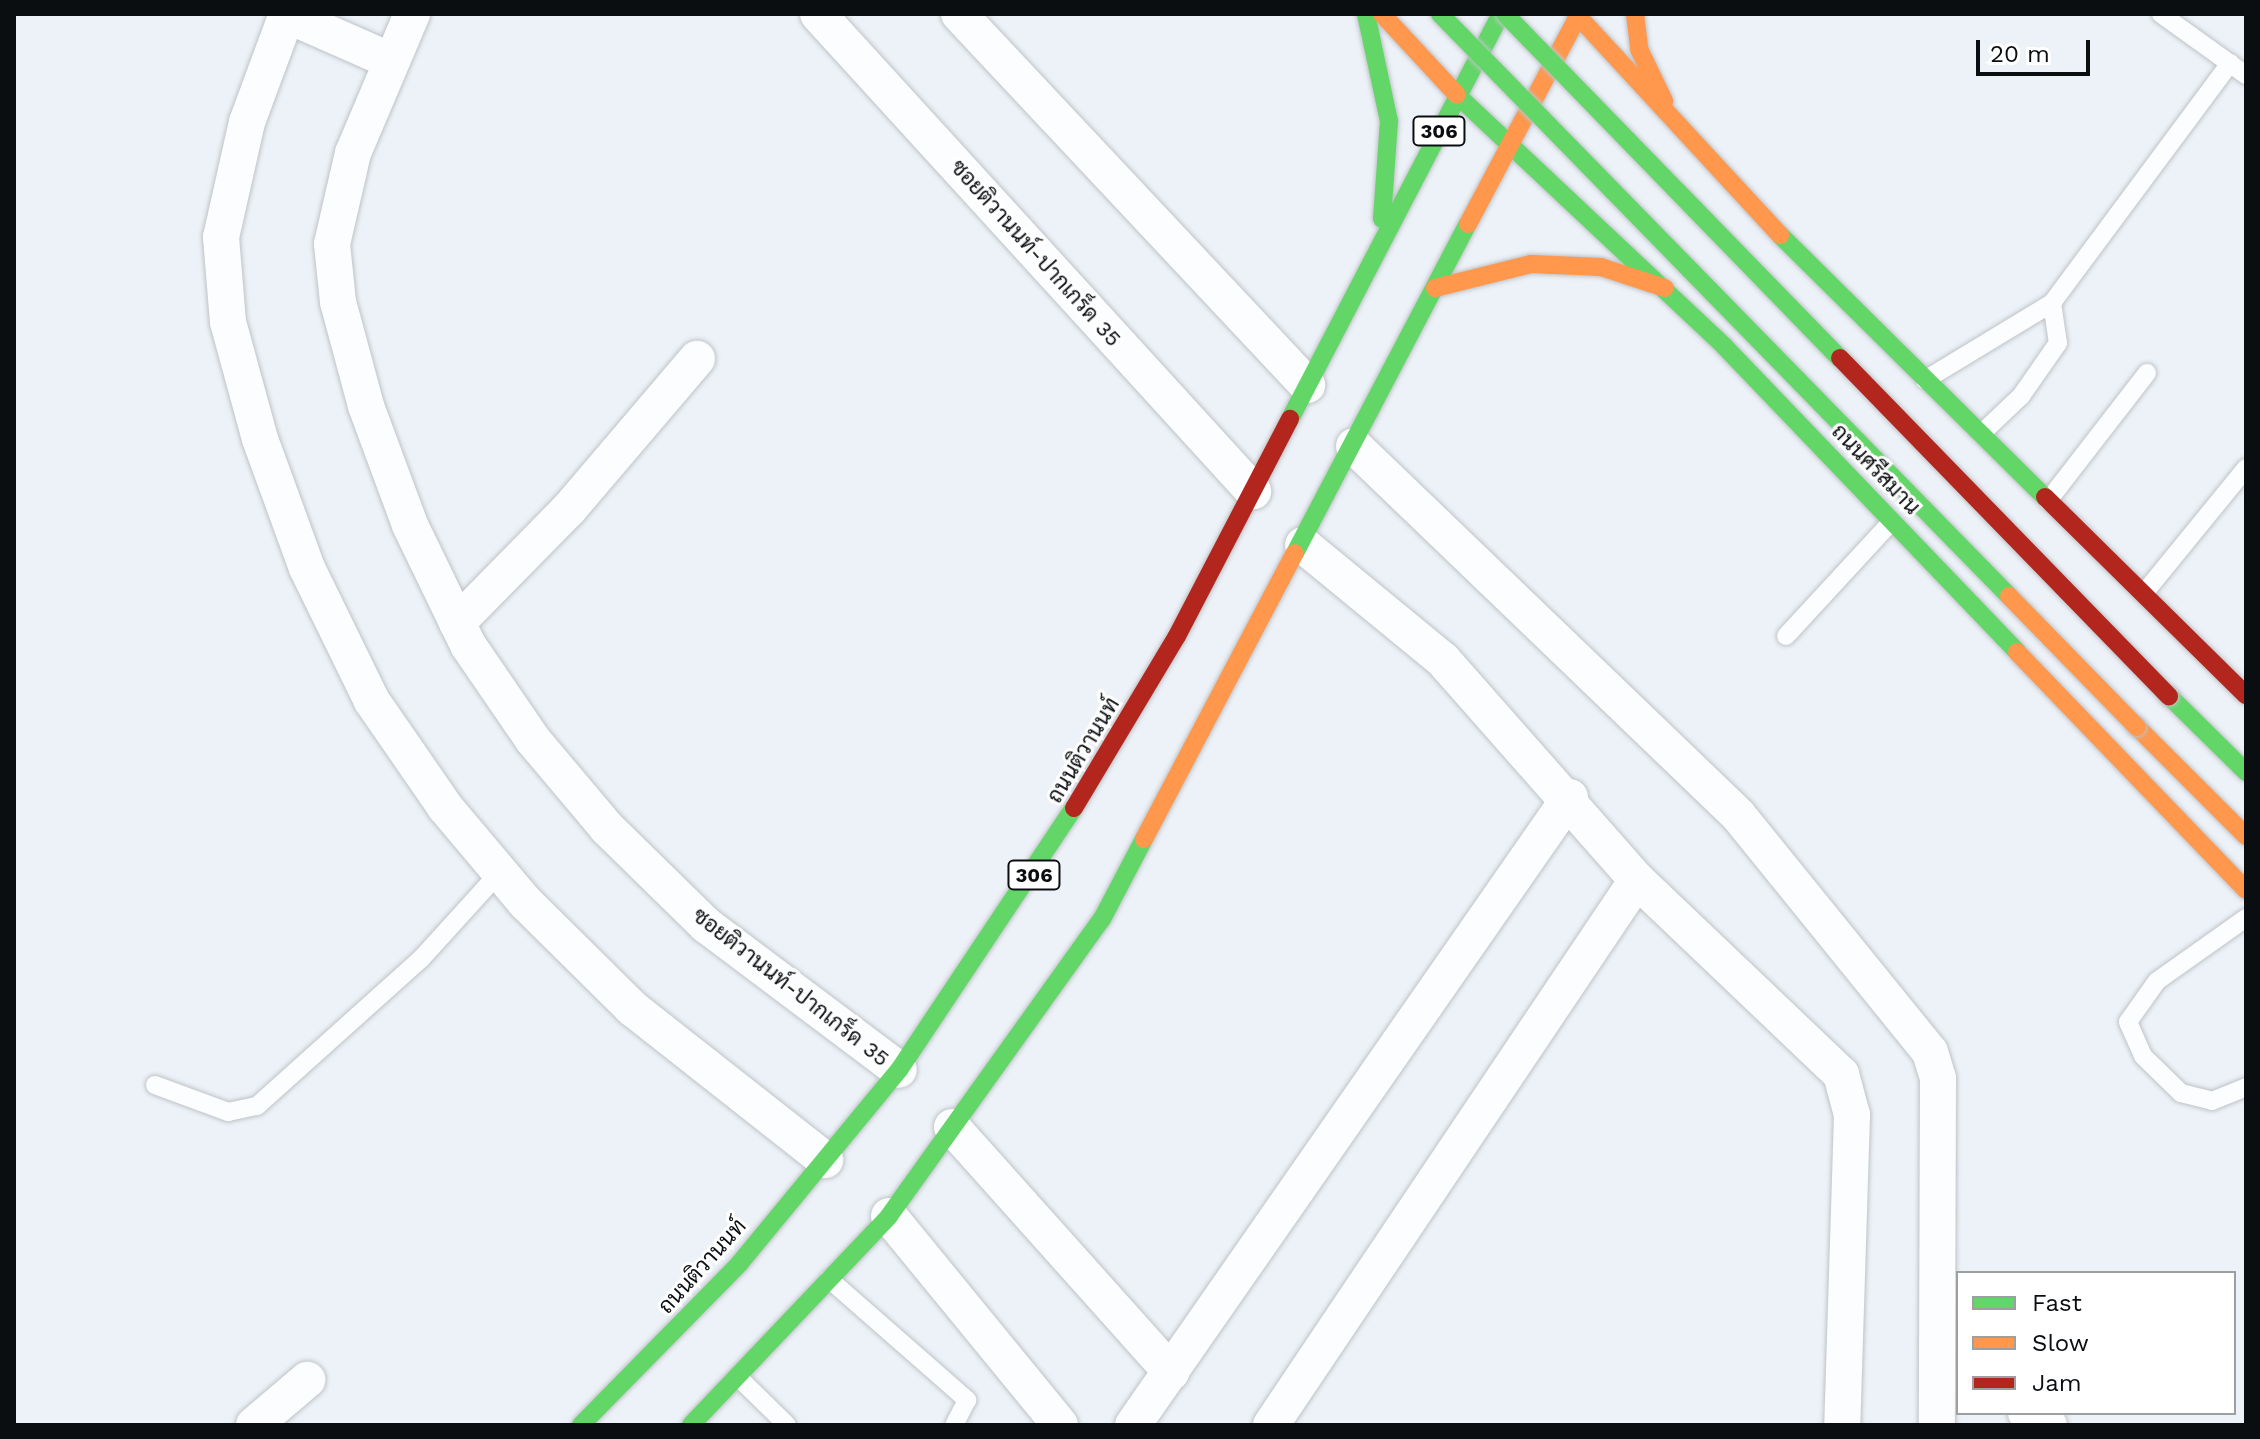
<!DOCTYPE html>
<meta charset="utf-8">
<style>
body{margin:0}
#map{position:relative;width:2260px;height:1439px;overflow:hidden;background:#edf2f8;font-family:"Work Sans",Sarabun,sans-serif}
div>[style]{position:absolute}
.roads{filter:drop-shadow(0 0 2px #bfc3c7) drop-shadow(0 0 2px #bfc3c7)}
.lane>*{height:18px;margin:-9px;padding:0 9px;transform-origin:9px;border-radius:9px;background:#fcfdfe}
.street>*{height:36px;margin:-18px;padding:0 18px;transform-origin:18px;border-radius:18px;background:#fcfdfe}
.fast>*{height:18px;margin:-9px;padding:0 9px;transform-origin:9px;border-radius:9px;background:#63d668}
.slow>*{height:18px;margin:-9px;padding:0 9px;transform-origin:9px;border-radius:9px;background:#ff974d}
.jam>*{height:18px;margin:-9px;padding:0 9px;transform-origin:9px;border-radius:9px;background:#b3261e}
.bridges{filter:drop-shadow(0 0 2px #bfc3c7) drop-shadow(0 0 2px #bfc3c7)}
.fast-bridge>*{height:18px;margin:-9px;padding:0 9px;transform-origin:9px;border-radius:9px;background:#63d668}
.slow-bridge>*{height:18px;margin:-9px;padding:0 9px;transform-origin:9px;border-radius:9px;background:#ff974d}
.jam-bridge>*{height:18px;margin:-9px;padding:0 9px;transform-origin:9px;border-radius:9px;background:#b3261e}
span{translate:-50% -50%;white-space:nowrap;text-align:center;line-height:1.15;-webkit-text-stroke:6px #fff;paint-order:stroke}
.shield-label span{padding:2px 6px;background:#fff;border:2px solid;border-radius:6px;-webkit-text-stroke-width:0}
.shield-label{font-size:20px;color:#0b0e11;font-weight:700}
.street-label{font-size:22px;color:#0b0e11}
.frame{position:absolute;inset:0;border:16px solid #0b0e11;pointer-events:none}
.legend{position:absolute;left:1956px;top:1271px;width:280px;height:144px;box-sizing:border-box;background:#fff;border:2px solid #9d9fa0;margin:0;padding:10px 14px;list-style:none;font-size:24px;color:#0b0e11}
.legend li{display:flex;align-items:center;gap:16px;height:40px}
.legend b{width:40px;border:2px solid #9d9fa0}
.scale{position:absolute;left:1976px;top:40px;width:114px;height:36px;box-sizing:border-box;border:4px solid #0b0e11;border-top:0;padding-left:10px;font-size:24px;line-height:28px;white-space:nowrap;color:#0b0e11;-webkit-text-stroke:6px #fff;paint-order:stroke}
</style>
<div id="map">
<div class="roads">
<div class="lane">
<div style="left:2161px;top:14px;width:105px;rotate:35.7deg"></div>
<div style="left:2052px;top:303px;width:299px;rotate:-53.4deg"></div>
<div style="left:1925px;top:380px;width:149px;rotate:-31.2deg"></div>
<div style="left:2052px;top:303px;width:40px;rotate:81.5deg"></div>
<div style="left:2058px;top:343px;width:65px;rotate:124.9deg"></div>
<div style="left:2021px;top:396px;width:55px;rotate:136.5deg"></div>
<div style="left:2048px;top:501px;width:162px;rotate:-52.3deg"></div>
<div style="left:2145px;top:592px;width:160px;rotate:-50.8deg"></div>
<div style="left:1786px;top:636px;width:156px;rotate:-47.3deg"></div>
<div style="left:2246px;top:918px;width:109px;rotate:144.7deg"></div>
<div style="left:2157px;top:981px;width:50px;rotate:125.3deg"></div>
<div style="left:2128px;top:1022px;width:37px;rotate:66deg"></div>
<div style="left:2143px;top:1056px;width:53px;rotate:44.2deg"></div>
<div style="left:2181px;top:1093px;width:32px;rotate:14deg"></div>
<div style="left:2212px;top:1101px;width:37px;rotate:-22deg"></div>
<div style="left:155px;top:1085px;width:78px;rotate:20.3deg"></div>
<div style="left:228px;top:1112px;width:30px;rotate:-12deg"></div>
<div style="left:257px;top:1106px;width:220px;rotate:-41.9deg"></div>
<div style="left:421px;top:959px;width:118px;rotate:-47.8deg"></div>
<div style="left:829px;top:1279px;width:184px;rotate:41.2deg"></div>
<div style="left:967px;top:1400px;width:28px;rotate:117deg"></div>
<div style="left:739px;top:1378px;width:67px;rotate:44.4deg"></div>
</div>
<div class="street">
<div style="left:287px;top:14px;width:115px;rotate:110.3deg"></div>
<div style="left:247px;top:122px;width:118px;rotate:102.7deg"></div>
<div style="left:221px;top:237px;width:85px;rotate:85.3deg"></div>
<div style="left:228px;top:322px;width:121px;rotate:74.7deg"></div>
<div style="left:260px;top:439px;width:137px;rotate:70deg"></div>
<div style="left:307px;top:568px;width:148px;rotate:64deg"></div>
<div style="left:372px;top:701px;width:129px;rotate:55.4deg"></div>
<div style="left:445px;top:807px;width:124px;rotate:49.9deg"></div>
<div style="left:525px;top:902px;width:151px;rotate:44.7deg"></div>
<div style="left:632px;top:1008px;width:246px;rotate:38.2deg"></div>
<div style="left:412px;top:14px;width:151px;rotate:113deg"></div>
<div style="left:353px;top:153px;width:93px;rotate:103deg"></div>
<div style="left:332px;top:244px;width:58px;rotate:84.1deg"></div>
<div style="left:338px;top:302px;width:108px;rotate:74.9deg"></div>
<div style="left:366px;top:406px;width:127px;rotate:69.7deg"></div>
<div style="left:410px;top:525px;width:133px;rotate:64.2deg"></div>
<div style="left:468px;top:645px;width:115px;rotate:55.6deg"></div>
<div style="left:533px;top:740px;width:115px;rotate:49.9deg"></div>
<div style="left:607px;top:828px;width:139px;rotate:44.4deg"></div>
<div style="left:706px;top:925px;width:241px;rotate:36.9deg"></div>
<div style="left:818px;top:14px;width:646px;rotate:47.64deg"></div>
<div style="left:959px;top:14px;width:509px;rotate:46.83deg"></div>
<div style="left:287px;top:15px;width:111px;rotate:23.8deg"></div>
<div style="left:1354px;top:446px;width:533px;rotate:43.86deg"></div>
<div style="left:1738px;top:815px;width:305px;rotate:51deg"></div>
<div style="left:1930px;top:1052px;width:28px;rotate:73deg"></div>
<div style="left:1938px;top:1079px;width:346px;rotate:90.2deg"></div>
<div style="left:1303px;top:545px;width:181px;rotate:39.4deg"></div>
<div style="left:1443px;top:660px;width:293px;rotate:48.6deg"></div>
<div style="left:1637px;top:880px;width:282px;rotate:43.6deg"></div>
<div style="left:1841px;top:1074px;width:42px;rotate:75deg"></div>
<div style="left:1852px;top:1115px;width:310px;rotate:91.8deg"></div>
<div style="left:457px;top:623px;width:161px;rotate:-45.5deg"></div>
<div style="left:570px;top:508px;width:196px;rotate:-49.6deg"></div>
<div style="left:952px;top:1127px;width:329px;rotate:48.2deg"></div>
<div style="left:889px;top:1216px;width:270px;rotate:50.7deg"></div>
<div style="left:2026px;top:1413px;width:26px;rotate:28deg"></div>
<div style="left:254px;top:1425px;width:70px;rotate:-40.3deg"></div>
<div style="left:1133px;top:1425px;width:765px;rotate:-55.17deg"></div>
<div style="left:1271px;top:1425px;width:656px;rotate:-56.12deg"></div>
</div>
<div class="fast">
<div style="left:1366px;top:14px;width:109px;rotate:77.9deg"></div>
<div style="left:1389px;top:121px;width:98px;rotate:94.1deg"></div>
<div style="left:1457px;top:95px;width:366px;rotate:43.2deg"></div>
<div style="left:1724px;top:346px;width:424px;rotate:46.2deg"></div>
<div style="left:1780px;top:235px;width:373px;rotate:44.7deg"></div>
<div style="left:1290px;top:419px;width:457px;rotate:-62.5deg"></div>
<div style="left:1295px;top:553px;width:372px;rotate:-62.3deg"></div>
<div style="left:2169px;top:696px;width:108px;rotate:44.6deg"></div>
<div style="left:581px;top:1425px;width:226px;rotate:-45.5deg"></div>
<div style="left:739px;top:1264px;width:251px;rotate:-50.5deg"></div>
<div style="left:899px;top:1070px;width:315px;rotate:-56.3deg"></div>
<div style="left:691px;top:1425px;width:288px;rotate:-46.5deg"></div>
<div style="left:889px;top:1216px;width:365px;rotate:-54.4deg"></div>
<div style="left:1102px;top:919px;width:90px;rotate:-62.3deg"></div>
</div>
<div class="slow">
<div style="left:1382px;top:14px;width:110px;rotate:47.2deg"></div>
<div style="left:1576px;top:14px;width:301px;rotate:47.3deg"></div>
<div style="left:1635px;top:14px;width:35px;rotate:83deg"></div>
<div style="left:1639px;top:49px;width:58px;rotate:64.3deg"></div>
<div style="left:1468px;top:224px;width:238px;rotate:-62.1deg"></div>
<div style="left:1435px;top:288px;width:99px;rotate:-14deg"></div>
<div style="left:1531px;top:264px;width:70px;rotate:2.5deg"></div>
<div style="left:1601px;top:267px;width:67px;rotate:18.2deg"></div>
<div style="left:2017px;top:652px;width:330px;rotate:46.1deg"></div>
<div style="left:2137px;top:727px;width:154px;rotate:45deg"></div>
<div style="left:1144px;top:839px;width:323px;rotate:-62.2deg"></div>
</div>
<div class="jam">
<div style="left:2045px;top:497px;width:282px;rotate:44.6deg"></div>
<div style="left:1074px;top:808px;width:200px;rotate:-59.1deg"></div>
<div style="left:1177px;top:636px;width:245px;rotate:-62.5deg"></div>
</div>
</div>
<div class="bridges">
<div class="fast-bridge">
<div style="left:1440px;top:14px;width:814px;rotate:45.65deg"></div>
<div style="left:1505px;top:14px;width:480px;rotate:45.8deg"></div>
</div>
<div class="slow-bridge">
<div style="left:2009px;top:596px;width:183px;rotate:45.7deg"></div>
</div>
<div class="jam-bridge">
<div style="left:1840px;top:358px;width:472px;rotate:45.8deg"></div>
</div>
</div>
<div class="shield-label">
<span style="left:1439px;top:131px">306</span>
<span style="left:1034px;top:875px">306</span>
</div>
<div class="street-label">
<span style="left:1036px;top:253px;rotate:48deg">ซอยติวานนท์-ปากเกร็ด 35</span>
<span style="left:1876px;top:469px;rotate:46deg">ถนนศรีสมาน</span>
<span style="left:1083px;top:750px;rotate:-59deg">ถนนติวานนท์</span>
<span style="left:791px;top:987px;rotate:38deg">ซอยติวานนท์-ปากเกร็ด 35</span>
<span style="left:702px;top:1266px;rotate:-48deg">ถนนติวานนท์</span>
</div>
<div class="frame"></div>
<ul class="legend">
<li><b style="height:10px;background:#63d668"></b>Fast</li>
<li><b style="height:10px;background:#ff974d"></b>Slow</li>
<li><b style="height:10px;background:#b3261e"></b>Jam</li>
</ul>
<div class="scale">20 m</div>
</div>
